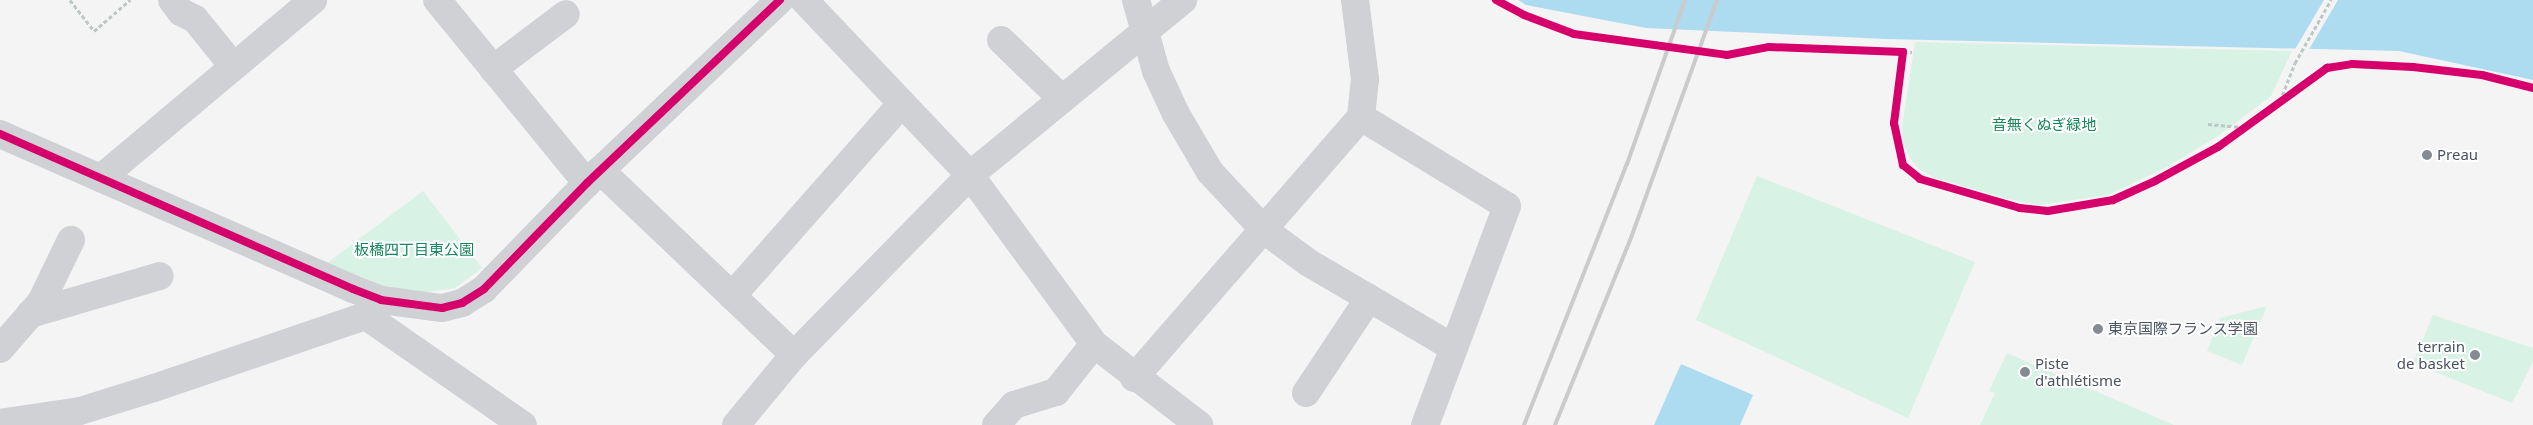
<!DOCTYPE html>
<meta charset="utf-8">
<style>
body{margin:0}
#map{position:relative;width:2533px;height:425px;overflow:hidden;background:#f4f4f4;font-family:"Noto Sans","Noto Sans JP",sans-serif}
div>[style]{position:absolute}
.green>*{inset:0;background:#d8f2e5}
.water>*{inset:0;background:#addcf0}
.pier>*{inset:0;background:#f4f4f4}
.path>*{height:3px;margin-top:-1.5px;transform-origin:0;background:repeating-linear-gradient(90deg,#bcc8c5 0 4px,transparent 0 6.5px)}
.minor>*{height:28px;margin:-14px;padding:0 14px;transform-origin:14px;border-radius:14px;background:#cfd1d4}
.rail>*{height:4px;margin:-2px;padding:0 2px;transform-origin:2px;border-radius:2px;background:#cacbcd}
.cycleway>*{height:8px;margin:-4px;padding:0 4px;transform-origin:4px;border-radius:4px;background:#d6006c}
.dots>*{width:14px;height:14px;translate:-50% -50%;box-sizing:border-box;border:2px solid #fff;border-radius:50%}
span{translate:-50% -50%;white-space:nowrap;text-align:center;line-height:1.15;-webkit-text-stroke:4px #fff;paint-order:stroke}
.park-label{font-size:15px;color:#16875a}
.poi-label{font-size:15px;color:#495361}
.left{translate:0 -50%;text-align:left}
.right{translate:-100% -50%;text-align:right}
</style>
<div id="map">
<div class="green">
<div style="clip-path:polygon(1915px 42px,2292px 51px,2271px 96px,2218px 136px,2165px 168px,2108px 195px,2039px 205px,2012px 200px,1935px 178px,1920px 170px,1910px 158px,1903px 143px,1902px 127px)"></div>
<div style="clip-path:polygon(1757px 176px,1975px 262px,1908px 418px,1696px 320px)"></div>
<div style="clip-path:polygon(423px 191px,482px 268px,455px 288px,413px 294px,367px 282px,327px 263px)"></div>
<div style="clip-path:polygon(2267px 306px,2242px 365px,2207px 351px,2220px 318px)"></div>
<div style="clip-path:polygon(2433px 315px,2533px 348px,2533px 362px,2512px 403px,2413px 363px)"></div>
<div style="clip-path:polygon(2007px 353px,2174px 425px,1980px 425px,1995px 393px,1989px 391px)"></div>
</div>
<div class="water">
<div style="clip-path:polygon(1518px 0,2533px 0,2533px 80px,2399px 51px,1887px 39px,1646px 28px,1526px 5px)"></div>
<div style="clip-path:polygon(1681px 364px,1753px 395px,1740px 425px,1654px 425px)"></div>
</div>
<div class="pier">
<div style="clip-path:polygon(2324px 0,2338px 0,2308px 51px,2294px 51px)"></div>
</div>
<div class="path">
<div style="left:70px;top:0;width:39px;rotate:52deg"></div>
<div style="left:94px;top:31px;width:48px;rotate:-40.7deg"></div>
<div style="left:1496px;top:0;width:32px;rotate:28deg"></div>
<div style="left:1524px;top:15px;width:53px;rotate:20.8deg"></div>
<div style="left:1574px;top:34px;width:154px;rotate:7.8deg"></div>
<div style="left:1727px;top:55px;width:43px;rotate:-10.8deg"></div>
<div style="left:1769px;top:47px;width:134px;rotate:2.1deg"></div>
<div style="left:1903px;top:52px;width:72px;rotate:97.2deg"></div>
<div style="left:1894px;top:123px;width:43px;rotate:77.9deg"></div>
<div style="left:1903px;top:165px;width:22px;rotate:39deg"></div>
<div style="left:1920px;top:179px;width:104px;rotate:16.2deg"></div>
<div style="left:2020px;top:208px;width:28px;rotate:6deg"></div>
<div style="left:2048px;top:211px;width:66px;rotate:-9.6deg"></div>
<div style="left:2113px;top:200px;width:46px;rotate:-24.3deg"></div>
<div style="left:2155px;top:181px;width:72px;rotate:-28.4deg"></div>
<div style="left:2218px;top:147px;width:135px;rotate:-35.9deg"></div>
<div style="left:2327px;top:68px;width:25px;rotate:-9deg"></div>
<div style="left:2352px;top:64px;width:61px;rotate:2.8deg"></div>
<div style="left:2413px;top:67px;width:69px;rotate:6.6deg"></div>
<div style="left:2482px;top:75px;width:53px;rotate:14.3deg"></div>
<div style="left:1903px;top:52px;width:9px"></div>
<div style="left:2280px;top:101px;width:41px;rotate:-68.5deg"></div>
<div style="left:2295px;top:63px;width:73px;rotate:-60.3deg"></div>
<div style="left:2208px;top:124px;width:36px;rotate:5deg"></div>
</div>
<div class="minor">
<div style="left:172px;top:0;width:15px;rotate:53deg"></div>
<div style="left:181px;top:12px;width:16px;rotate:27deg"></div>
<div style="left:195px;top:19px;width:60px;rotate:51deg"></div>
<div style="left:437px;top:0;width:237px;rotate:50.7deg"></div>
<div style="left:804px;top:0;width:241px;rotate:46.5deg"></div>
<div style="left:970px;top:175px;width:210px;rotate:53.7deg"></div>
<div style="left:1094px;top:344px;width:133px;rotate:37.6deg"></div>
<div style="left:1136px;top:0;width:74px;rotate:74.3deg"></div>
<div style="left:1156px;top:71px;width:47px;rotate:65.1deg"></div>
<div style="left:1176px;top:114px;width:67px;rotate:59.6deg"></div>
<div style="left:1210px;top:172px;width:79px;rotate:47deg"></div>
<div style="left:1264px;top:230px;width:56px;rotate:36.3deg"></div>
<div style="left:1309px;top:263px;width:168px;rotate:30.4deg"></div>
<div style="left:1001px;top:40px;width:85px;rotate:44deg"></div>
<div style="left:493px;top:69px;width:91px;rotate:-37deg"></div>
<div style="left:1361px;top:117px;width:171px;rotate:31.4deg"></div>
<div style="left:1507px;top:206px;width:234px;rotate:110.5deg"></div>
<div style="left:0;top:134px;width:386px;rotate:23.7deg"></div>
<div style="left:353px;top:289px;width:30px;rotate:21deg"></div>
<div style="left:381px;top:300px;width:62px;rotate:7.5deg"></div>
<div style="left:442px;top:308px;width:21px;rotate:-14deg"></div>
<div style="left:462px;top:303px;width:26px;rotate:-32deg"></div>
<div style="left:484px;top:289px;width:148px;rotate:-45.8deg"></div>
<div style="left:587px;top:183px;width:266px;rotate:-43.5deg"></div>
<div style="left:600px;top:170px;width:268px;rotate:43.6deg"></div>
<div style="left:101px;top:178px;width:277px;rotate:-40deg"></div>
<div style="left:732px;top:296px;width:257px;rotate:-48.6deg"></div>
<div style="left:30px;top:314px;width:135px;rotate:-16.3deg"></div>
<div style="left:366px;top:316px;width:191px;rotate:34.8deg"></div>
<div style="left:0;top:349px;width:62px;rotate:-48.9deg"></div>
<div style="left:41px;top:302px;width:69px;rotate:-64.2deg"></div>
<div style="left:1134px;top:378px;width:346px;rotate:-49deg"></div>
<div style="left:1361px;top:117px;width:38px;rotate:-84deg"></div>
<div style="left:1365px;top:79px;width:80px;rotate:-97.2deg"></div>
<div style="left:1306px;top:393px;width:114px;rotate:-56.4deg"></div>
<div style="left:0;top:423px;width:81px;rotate:-8.5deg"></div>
<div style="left:80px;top:411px;width:77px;rotate:-17.3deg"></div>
<div style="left:154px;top:388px;width:224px;rotate:-18.8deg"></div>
<div style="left:366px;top:316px;width:22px;rotate:-47deg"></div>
<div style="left:736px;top:425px;width:91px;rotate:-50.4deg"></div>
<div style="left:794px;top:355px;width:252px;rotate:-45.6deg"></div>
<div style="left:970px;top:175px;width:276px;rotate:-39.4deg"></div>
<div style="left:996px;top:425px;width:27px;rotate:-48deg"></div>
<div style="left:1014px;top:405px;width:44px;rotate:-17.2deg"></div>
<div style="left:1056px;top:392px;width:61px;rotate:-51.6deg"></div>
</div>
<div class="rail">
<div style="left:1524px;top:425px;width:281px;rotate:-68.5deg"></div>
<div style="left:1627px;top:164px;width:174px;rotate:-70.5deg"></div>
<div style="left:1555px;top:425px;width:205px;rotate:-67.9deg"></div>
<div style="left:1632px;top:235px;width:250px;rotate:-70.1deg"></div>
</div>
<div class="cycleway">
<div style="left:1496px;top:0;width:32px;rotate:28deg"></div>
<div style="left:1524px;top:15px;width:53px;rotate:20.8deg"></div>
<div style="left:1574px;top:34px;width:154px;rotate:7.8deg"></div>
<div style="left:1727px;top:55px;width:43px;rotate:-10.8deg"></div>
<div style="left:1769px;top:47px;width:134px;rotate:2.1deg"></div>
<div style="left:1903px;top:52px;width:72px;rotate:97.2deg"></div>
<div style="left:1894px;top:123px;width:43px;rotate:77.9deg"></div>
<div style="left:1903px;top:165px;width:22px;rotate:39deg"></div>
<div style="left:1920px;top:179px;width:104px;rotate:16.2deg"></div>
<div style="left:2020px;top:208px;width:28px;rotate:6deg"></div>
<div style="left:2048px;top:211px;width:66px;rotate:-9.6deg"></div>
<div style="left:2113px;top:200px;width:46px;rotate:-24.3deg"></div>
<div style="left:2155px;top:181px;width:72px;rotate:-28.4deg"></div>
<div style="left:2218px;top:147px;width:135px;rotate:-35.9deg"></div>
<div style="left:2327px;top:68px;width:25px;rotate:-9deg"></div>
<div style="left:2352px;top:64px;width:61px;rotate:2.8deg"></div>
<div style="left:2413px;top:67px;width:69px;rotate:6.6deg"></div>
<div style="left:2482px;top:75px;width:53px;rotate:14.3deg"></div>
<div style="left:0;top:134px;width:386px;rotate:23.7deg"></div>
<div style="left:353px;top:289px;width:30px;rotate:21deg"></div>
<div style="left:381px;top:300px;width:62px;rotate:7.5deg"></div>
<div style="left:442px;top:308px;width:21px;rotate:-14deg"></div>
<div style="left:462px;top:303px;width:26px;rotate:-32deg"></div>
<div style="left:484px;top:289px;width:148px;rotate:-45.8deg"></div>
<div style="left:587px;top:183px;width:266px;rotate:-43.5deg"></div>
</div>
<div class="dots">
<div style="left:2427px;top:155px;background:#858b94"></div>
<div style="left:2098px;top:329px;background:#858b94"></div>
<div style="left:2475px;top:355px;background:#858b94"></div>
<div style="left:2025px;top:372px;background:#858b94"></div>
</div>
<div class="park-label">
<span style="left:2044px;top:125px">音無くぬぎ緑地</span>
<span style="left:414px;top:250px">板橋四丁目東公園</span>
</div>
<div class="poi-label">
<span class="left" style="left:2437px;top:155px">Preau</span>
<span class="left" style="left:2108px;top:329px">東京国際フランス学園</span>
<span class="right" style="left:2465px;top:355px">terrain<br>de basket</span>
<span class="left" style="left:2035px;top:372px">Piste<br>d'athlétisme</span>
</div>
</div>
